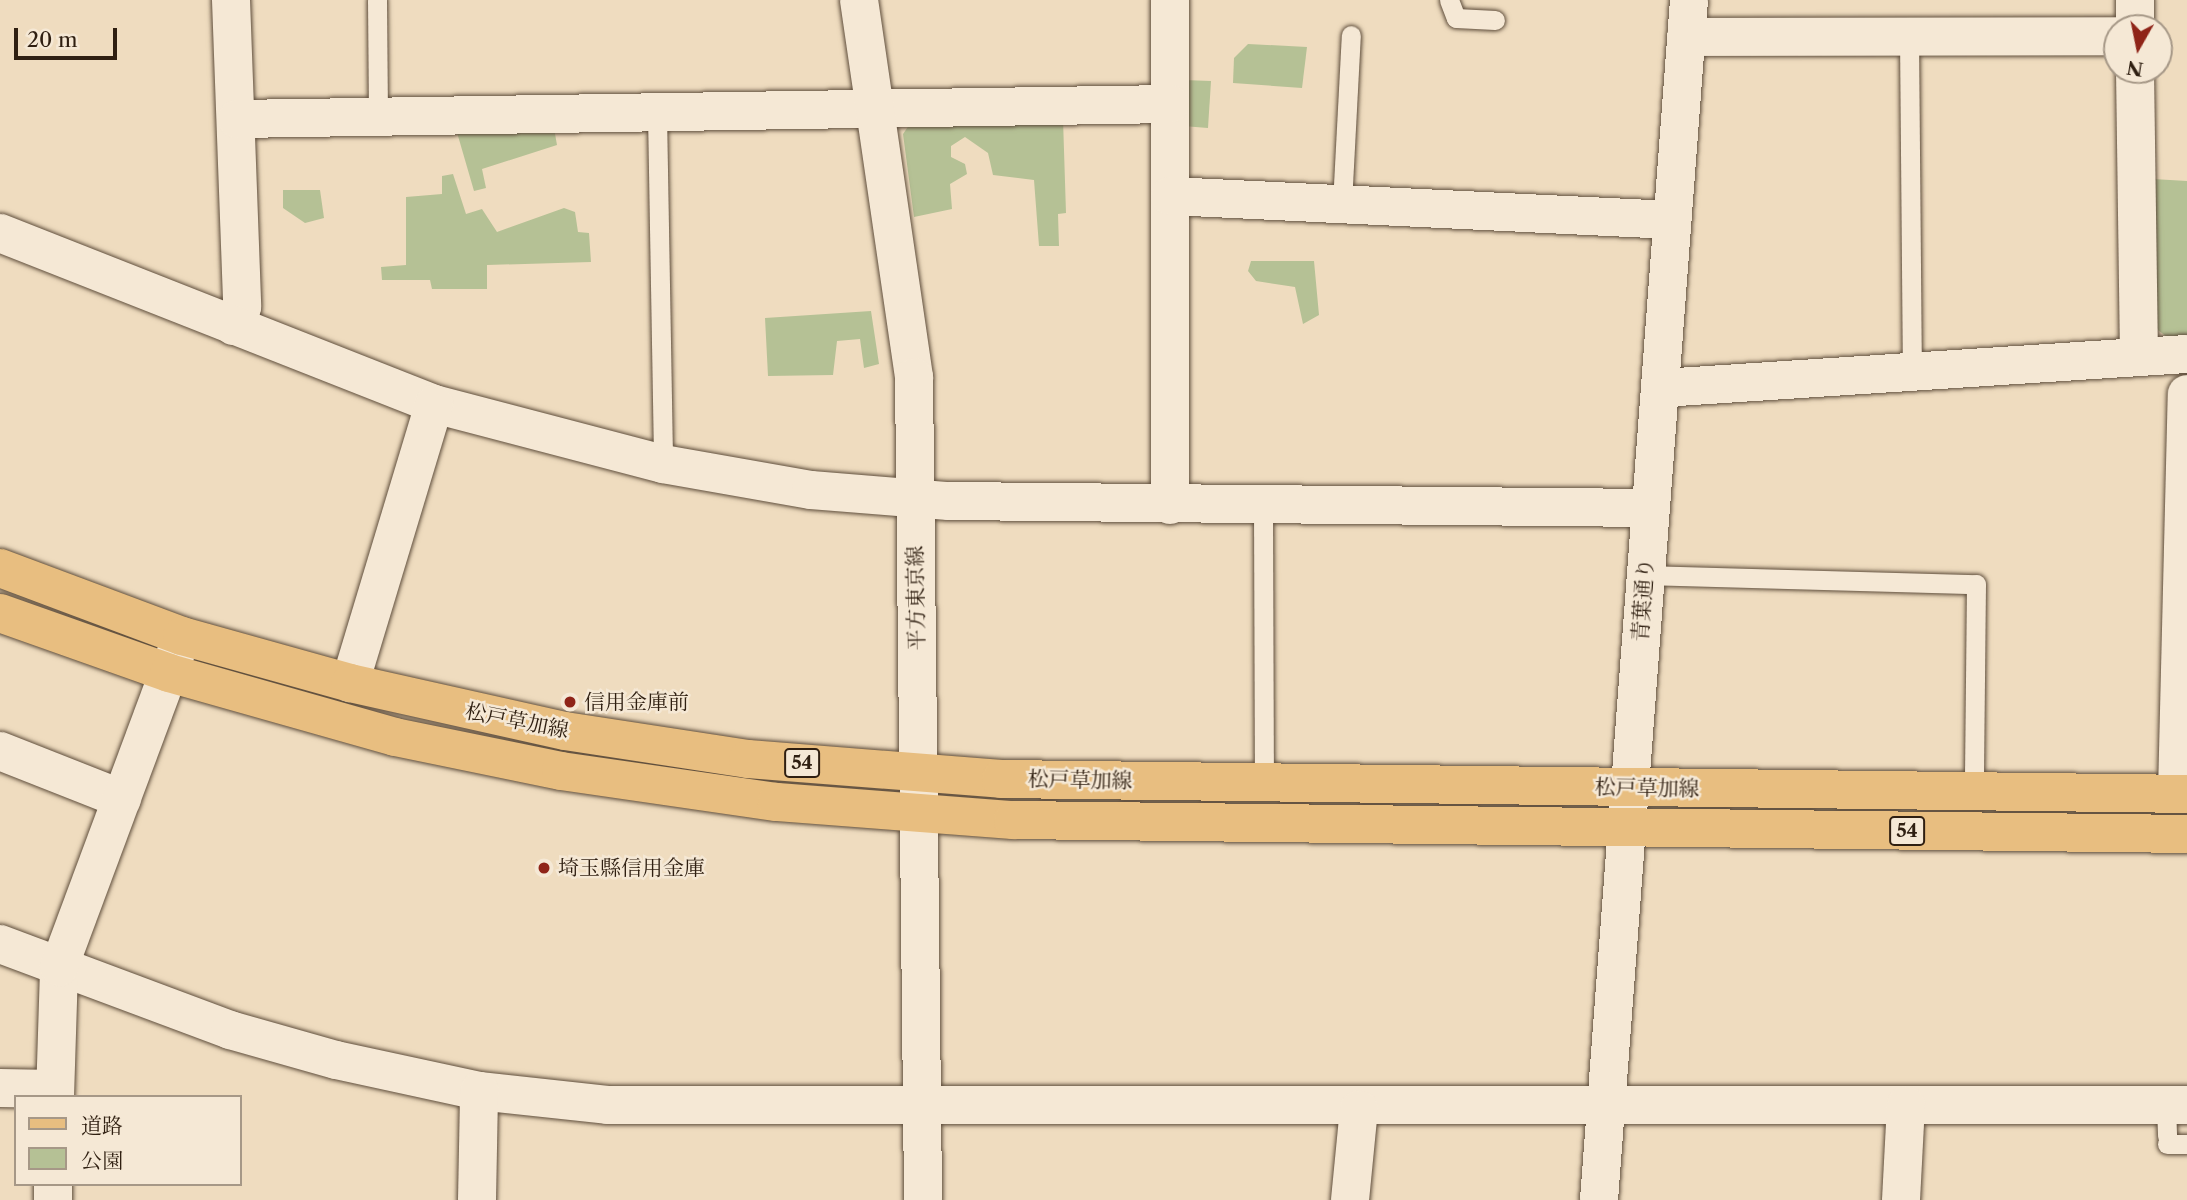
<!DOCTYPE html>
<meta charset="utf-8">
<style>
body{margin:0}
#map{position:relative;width:2187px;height:1200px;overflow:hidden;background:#efdcbf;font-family:"Libre Caslon Text","Noto Serif JP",serif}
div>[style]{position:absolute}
.green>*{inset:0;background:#b5c195}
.roads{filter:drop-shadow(0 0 2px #5f4e3c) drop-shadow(0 0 2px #5f4e3c)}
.lane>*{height:19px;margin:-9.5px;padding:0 9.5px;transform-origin:9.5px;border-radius:9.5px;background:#f5e8d5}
.street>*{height:38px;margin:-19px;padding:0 19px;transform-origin:19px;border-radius:19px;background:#f5e8d5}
.secondary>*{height:38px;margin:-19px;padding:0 19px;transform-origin:19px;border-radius:19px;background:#f5e8d5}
.primary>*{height:38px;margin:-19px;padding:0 19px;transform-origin:19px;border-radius:19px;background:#e8be80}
.dots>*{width:19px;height:19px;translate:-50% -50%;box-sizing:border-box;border:4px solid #f5e8d5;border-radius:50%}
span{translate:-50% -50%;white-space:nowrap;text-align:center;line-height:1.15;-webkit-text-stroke:5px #f5e8d5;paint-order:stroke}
.shield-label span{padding:2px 5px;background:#f5e8d5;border:2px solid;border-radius:5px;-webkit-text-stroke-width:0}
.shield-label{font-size:19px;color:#2f1f11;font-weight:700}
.street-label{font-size:21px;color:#2f1f11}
.poi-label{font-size:21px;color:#2f1f11}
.left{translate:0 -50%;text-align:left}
.legend{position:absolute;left:14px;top:1095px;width:228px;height:91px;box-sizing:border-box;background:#f5e8d5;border:2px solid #a69887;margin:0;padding:9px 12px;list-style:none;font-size:21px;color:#2f1f11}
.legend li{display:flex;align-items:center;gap:14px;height:35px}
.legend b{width:35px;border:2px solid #a69887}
.north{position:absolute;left:2103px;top:14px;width:70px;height:70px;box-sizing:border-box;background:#f5e8d5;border:2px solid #a69887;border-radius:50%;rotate:189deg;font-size:19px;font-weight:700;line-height:28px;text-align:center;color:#2f1f11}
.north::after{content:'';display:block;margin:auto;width:24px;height:32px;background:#8f2418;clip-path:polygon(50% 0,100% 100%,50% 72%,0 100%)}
.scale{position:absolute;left:14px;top:28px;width:103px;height:32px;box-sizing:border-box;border:4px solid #2f1f11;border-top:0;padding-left:9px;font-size:21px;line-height:24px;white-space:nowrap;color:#2f1f11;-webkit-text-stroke:5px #f5e8d5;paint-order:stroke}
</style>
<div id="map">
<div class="green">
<div style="clip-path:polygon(1248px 44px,1307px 47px,1302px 88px,1233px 83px,1234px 58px)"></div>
<div style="clip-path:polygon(1183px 80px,1211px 81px,1208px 128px,1183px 126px)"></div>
<div style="clip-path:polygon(1063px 119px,1066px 213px,1058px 214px,1059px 246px,1039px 246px,1034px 180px,993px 175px,988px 153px,965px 137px,951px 146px,951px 157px,965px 164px,967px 174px,950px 184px,952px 209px,914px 217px,903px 134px,912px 121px)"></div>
<div style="clip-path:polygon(554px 128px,557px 145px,482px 169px,486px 188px,474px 191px,456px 129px)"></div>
<div style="clip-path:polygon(453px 174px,466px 214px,482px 209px,497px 232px,564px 208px,575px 212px,578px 232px,589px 233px,591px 262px,487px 265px,487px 289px,432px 289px,430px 280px,382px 280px,381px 267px,406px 265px,406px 197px,442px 194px,442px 176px)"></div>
<div style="clip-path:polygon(2153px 179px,2187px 181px,2187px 336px,2167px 337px,2154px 327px)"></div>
<div style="clip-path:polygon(283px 190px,320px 190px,324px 218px,305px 223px,283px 208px)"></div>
<div style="clip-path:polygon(1251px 261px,1314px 261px,1319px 315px,1303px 324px,1295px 287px,1256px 281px,1248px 271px)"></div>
<div style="clip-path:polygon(871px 311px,879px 364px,864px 368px,860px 339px,837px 341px,833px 375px,768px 376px,765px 318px)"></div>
</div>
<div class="roads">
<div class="lane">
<div style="left:377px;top:0;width:117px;rotate:89.5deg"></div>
<div style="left:1449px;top:0;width:19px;rotate:69deg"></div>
<div style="left:1456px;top:18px;width:39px;rotate:3deg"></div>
<div style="left:1909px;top:37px;width:334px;rotate:89.5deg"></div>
<div style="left:657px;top:113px;width:351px;rotate:89deg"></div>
<div style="left:1342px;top:204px;width:169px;rotate:-87deg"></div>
<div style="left:1263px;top:508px;width:275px;rotate:89.8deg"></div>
<div style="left:1644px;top:575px;width:332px;rotate:1.6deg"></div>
<div style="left:1976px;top:584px;width:208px;rotate:90.6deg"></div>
<div style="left:2166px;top:1105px;width:31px;rotate:88deg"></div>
<div style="left:2167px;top:1144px;width:20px"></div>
</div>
<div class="street">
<div style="left:231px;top:0;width:307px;rotate:87.9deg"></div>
<div style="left:242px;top:307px;width:21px;rotate:115deg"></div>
<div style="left:1170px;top:0;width:505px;rotate:90deg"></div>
<div style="left:2135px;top:28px;width:28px;rotate:-90deg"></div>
<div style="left:1686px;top:37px;width:431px;rotate:-0.1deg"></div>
<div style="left:2135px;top:70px;width:287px;rotate:89.2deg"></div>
<div style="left:237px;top:119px;width:933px;rotate:-0.92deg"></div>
<div style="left:1170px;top:196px;width:503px;rotate:2.74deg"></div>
<div style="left:0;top:233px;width:466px;rotate:21.5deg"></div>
<div style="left:434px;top:404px;width:237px;rotate:14.7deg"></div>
<div style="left:663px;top:464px;width:150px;rotate:10deg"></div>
<div style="left:811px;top:490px;width:138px;rotate:4.6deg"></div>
<div style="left:949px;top:501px;width:701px;rotate:0.57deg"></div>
<div style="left:350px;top:683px;width:291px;rotate:-73.2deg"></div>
<div style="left:0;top:751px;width:131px;rotate:21.5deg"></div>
<div style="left:2177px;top:793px;width:399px;rotate:-88.6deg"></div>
<div style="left:0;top:944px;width:246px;rotate:20.5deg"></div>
<div style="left:230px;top:1030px;width:110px;rotate:15.8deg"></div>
<div style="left:336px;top:1060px;width:146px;rotate:12.2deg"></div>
<div style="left:479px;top:1091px;width:129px;rotate:6.2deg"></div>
<div style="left:607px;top:1105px;width:1580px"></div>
<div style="left:0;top:1088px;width:55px;rotate:1deg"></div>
<div style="left:55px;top:1097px;width:130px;rotate:-88.2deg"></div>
<div style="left:59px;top:967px;width:348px;rotate:-69.6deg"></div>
<div style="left:53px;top:1200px;width:16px;rotate:-90deg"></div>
<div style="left:477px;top:1200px;width:109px;rotate:-88.9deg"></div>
<div style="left:1350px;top:1200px;width:91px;rotate:-84.4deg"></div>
<div style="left:1901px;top:1200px;width:95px;rotate:-87deg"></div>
</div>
<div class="secondary">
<div style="left:859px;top:0;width:381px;rotate:81.7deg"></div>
<div style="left:914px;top:377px;width:823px;rotate:89.37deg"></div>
<div style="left:1662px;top:388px;width:526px;rotate:-3.71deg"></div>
<div style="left:1599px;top:1200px;width:1203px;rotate:-85.71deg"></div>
</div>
<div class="primary">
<div style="left:0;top:568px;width:194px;rotate:20.5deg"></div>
<div style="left:182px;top:636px;width:174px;rotate:15.6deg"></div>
<div style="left:350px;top:683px;width:220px;rotate:12.6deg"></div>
<div style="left:565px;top:731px;width:185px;rotate:8.7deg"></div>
<div style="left:748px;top:759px;width:254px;rotate:4.5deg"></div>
<div style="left:1001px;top:779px;width:1186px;rotate:0.72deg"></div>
<div style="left:0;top:613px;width:179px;rotate:19.5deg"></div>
<div style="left:169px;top:673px;width:235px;rotate:15.8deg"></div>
<div style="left:395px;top:737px;width:169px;rotate:11.6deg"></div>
<div style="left:561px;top:771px;width:218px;rotate:8.2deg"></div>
<div style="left:777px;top:802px;width:237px;rotate:4.4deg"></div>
<div style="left:1013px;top:820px;width:1174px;rotate:0.68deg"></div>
</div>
</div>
<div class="dots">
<div style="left:570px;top:702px;background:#8f2418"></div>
<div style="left:544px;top:868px;background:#8f2418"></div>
</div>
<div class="shield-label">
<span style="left:802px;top:763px">54</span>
<span style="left:1907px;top:831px">54</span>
</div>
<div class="street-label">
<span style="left:916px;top:598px;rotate:-91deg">平方東京線</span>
<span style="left:1643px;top:600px;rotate:-86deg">青葉通り</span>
<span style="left:517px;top:721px;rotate:11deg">松戸草加線</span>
<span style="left:1080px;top:780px;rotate:1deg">松戸草加線</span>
<span style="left:1647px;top:788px;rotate:1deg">松戸草加線</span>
</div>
<div class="poi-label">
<span class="left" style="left:584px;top:702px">信用金庫前</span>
<span class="left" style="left:558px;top:868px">埼玉縣信用金庫</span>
</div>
<ul class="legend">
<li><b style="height:9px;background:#e8be80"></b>道路</li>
<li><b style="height:19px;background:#b5c195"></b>公園</li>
</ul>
<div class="north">N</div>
<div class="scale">20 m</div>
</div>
